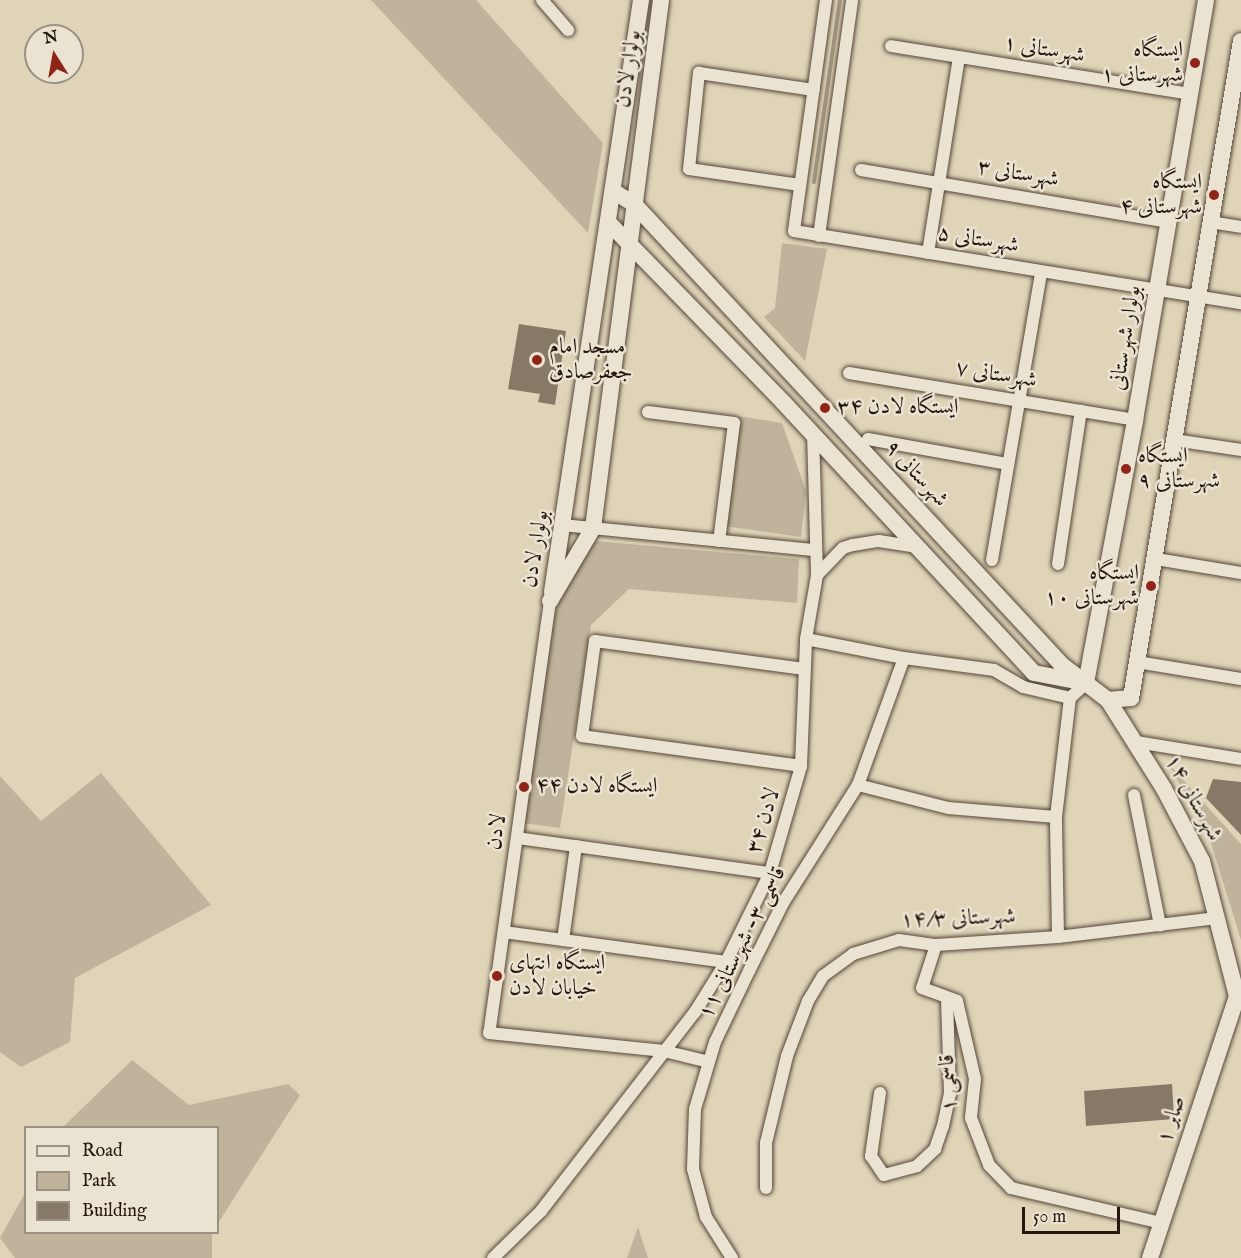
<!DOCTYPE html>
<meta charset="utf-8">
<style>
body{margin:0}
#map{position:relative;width:1241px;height:1258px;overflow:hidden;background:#dfd4b8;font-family:"IM FELL English",Amiri,serif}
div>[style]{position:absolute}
.green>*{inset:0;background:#bfb49b}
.stream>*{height:4px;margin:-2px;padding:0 2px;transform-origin:2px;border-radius:2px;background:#a0947e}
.building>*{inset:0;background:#867966}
.roads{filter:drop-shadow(0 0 2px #544638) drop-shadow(0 0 2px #544638)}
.street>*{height:12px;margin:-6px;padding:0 6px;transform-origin:6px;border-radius:6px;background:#eae3d1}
.secondary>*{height:16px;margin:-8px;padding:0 8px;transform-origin:8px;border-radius:8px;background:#eae3d1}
.dots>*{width:16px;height:16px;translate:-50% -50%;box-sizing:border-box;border:3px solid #eae3d1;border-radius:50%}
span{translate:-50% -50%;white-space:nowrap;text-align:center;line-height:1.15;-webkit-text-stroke:5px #eae3d1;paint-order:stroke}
.street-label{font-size:22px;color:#25170e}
.poi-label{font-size:22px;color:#25170e}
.right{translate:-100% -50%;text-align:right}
.left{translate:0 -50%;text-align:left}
.legend{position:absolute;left:24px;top:1126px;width:195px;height:108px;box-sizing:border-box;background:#eae3d1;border:2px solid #9b9183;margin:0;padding:8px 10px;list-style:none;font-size:18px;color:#25170e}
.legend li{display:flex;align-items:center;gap:12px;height:30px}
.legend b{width:30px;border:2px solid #9b9183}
.north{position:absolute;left:24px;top:24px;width:60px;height:60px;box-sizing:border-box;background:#eae3d1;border:2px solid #9b9183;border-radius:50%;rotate:349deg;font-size:16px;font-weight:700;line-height:24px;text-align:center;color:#25170e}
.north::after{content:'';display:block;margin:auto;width:21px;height:27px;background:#8f2418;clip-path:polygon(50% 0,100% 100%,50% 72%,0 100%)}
.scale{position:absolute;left:1022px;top:1207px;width:98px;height:27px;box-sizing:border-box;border:3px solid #25170e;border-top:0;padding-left:8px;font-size:18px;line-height:21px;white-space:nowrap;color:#25170e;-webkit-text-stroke:4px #eae3d1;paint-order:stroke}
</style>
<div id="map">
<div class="green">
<div style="clip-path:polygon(371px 0,476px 0,603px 143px,588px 233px)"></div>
<div style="clip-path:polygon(782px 243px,827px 249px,805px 361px,764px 317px,775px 308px)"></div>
<div style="clip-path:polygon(738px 416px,782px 423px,806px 491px,801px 537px,723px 526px)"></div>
<div style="clip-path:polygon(595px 541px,799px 559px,797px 603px,629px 589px,591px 625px,560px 828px,522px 823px,550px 628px,568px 576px)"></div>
<div style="clip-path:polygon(1168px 763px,1241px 844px,1241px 940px,1210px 840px)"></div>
<div style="clip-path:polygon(101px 773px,211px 905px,75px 978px,70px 1042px,21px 1067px,0 1052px,0 776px,41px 821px)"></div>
<div style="clip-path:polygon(132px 1060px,189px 1105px,288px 1084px,300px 1095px,218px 1223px,218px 1128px,63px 1127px)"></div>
<div style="clip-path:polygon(25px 1193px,26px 1232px,212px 1233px,212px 1258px,15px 1258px,0 1238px)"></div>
<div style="clip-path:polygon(638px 1227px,648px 1258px,627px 1258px)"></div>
</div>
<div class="stream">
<div style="left:814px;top:182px;width:184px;rotate:-81.9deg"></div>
</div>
<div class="building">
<div style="clip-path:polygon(519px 324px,566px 331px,555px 405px,538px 402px,540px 394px,508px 389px)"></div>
<div style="clip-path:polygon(1213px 779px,1241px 782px,1241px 835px,1206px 798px)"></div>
<div style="clip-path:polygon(1172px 1084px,1174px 1119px,1086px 1126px,1084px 1091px)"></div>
</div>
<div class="roads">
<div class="street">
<div style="left:542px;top:0;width:40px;rotate:49deg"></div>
<div style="left:826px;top:0;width:233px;rotate:97.9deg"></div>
<div style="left:794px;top:231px;width:453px;rotate:9.2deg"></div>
<div style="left:891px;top:46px;width:303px;rotate:9.1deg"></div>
<div style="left:861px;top:170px;width:311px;rotate:9.6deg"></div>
<div style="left:800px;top:185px;width:112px;rotate:-171.8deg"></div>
<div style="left:689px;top:169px;width:97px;rotate:-84.1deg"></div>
<div style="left:699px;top:73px;width:116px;rotate:8.4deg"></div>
<div style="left:1210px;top:222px;width:31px;rotate:9deg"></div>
<div style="left:819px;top:236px;width:238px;rotate:-82deg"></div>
<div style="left:928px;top:253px;width:198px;rotate:-81deg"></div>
<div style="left:849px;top:373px;width:290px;rotate:9.3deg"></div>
<div style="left:648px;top:412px;width:87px;rotate:7.3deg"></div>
<div style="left:734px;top:423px;width:119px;rotate:97.2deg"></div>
<div style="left:868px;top:439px;width:141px;rotate:10.2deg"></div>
<div style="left:1174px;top:440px;width:68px;rotate:8.5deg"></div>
<div style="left:562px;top:525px;width:252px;rotate:5.7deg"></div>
<div style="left:1156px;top:559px;width:86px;rotate:9.4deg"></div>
<div style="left:992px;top:560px;width:292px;rotate:-80.3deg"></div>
<div style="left:1058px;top:564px;width:155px;rotate:-81.5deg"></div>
<div style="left:817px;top:575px;width:37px;rotate:-46deg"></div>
<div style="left:843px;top:548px;width:10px;rotate:-17deg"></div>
<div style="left:853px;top:545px;width:26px;rotate:-9deg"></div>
<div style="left:879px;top:541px;width:39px;rotate:9deg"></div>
<div style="left:550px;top:601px;width:436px;rotate:98deg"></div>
<div style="left:489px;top:1033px;width:176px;rotate:5.9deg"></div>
<div style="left:664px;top:1051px;width:46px;rotate:13.7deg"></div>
<div style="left:806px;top:639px;width:100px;rotate:11deg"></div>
<div style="left:904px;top:658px;width:91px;rotate:7.6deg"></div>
<div style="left:994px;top:670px;width:34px;rotate:30deg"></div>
<div style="left:1023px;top:687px;width:48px;rotate:13.2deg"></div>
<div style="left:1137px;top:662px;width:105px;rotate:9.3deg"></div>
<div style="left:1136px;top:742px;width:106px;rotate:9.2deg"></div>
<div style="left:801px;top:766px;width:221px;rotate:-172.2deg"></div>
<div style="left:582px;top:736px;width:96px;rotate:-82.2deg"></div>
<div style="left:595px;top:641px;width:211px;rotate:7.6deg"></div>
<div style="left:858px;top:785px;width:93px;rotate:14.3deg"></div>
<div style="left:948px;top:808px;width:108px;rotate:4.8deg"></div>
<div style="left:1134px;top:795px;width:133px;rotate:78.7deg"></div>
<div style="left:517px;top:838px;width:255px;rotate:7.9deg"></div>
<div style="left:504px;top:932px;width:224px;rotate:7.7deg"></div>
<div style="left:1058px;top:937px;width:120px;rotate:-91deg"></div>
<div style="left:1056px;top:817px;width:120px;rotate:-83.3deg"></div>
<div style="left:1070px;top:698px;width:22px;rotate:-43deg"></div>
<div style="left:563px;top:940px;width:95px;rotate:-82.1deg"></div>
<div style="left:936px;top:945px;width:45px;rotate:108deg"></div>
<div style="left:922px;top:988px;width:37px;rotate:20deg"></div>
<div style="left:957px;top:1001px;width:80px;rotate:77deg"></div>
<div style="left:975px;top:1079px;width:39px;rotate:96deg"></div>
<div style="left:971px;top:1118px;width:50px;rotate:69deg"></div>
<div style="left:989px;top:1165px;width:32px;rotate:46deg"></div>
<div style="left:1011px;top:1188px;width:155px;rotate:13.1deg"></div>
<div style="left:880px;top:1093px;width:64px;rotate:98.1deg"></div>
<div style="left:871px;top:1156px;width:23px;rotate:56deg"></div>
<div style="left:884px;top:1175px;width:34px;rotate:-15deg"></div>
<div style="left:917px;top:1166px;width:25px;rotate:-43deg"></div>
<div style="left:935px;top:1149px;width:24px;rotate:-71deg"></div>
<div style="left:943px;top:1126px;width:33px;rotate:-78deg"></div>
<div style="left:950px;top:1094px;width:96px;rotate:-91.8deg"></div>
<div style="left:766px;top:1188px;width:45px;rotate:-90deg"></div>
<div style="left:766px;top:1143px;width:89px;rotate:-76.4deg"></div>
<div style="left:787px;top:1056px;width:59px;rotate:-69.1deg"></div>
<div style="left:808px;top:1001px;width:29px;rotate:-59deg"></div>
<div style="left:823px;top:976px;width:37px;rotate:-36deg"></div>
<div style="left:853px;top:954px;width:48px;rotate:-16.9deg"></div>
<div style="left:899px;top:940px;width:37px;rotate:8deg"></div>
<div style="left:936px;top:945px;width:122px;rotate:-3.8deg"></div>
<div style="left:1058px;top:937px;width:160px;rotate:-6.8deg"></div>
<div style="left:493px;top:1258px;width:67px;rotate:-44.4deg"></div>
<div style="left:541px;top:1211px;width:252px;rotate:-52.3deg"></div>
<div style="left:695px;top:1012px;width:59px;rotate:-58.2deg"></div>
<div style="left:726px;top:962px;width:99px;rotate:-63.7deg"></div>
<div style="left:770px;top:873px;width:111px;rotate:-73.8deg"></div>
<div style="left:801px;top:766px;width:127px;rotate:-87.7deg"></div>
<div style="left:806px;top:639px;width:65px;rotate:-80.2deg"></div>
<div style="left:817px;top:575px;width:141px;rotate:-91.6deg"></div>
<div style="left:732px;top:1258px;width:49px;rotate:-122.4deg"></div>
<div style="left:706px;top:1217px;width:50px;rotate:-105.2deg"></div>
<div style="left:693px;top:1169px;width:60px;rotate:-88.1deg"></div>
<div style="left:695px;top:1109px;width:70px;rotate:-73.4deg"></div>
<div style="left:715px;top:1042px;width:79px;rotate:-64.4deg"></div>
<div style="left:749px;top:971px;width:76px;rotate:-63.4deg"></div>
<div style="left:783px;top:903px;width:140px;rotate:-57.6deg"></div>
<div style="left:858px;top:785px;width:135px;rotate:-70.1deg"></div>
</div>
<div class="secondary">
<div style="left:613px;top:191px;width:25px;rotate:32deg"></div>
<div style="left:634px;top:204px;width:629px;rotate:47.13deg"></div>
<div style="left:1062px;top:665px;width:58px;rotate:37.3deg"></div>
<div style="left:1108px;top:700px;width:23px;rotate:-5deg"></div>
<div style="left:1131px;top:698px;width:666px;rotate:-80.5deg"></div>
<div style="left:609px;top:223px;width:250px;rotate:45.8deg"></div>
<div style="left:783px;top:402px;width:369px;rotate:47.2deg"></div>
<div style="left:1034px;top:673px;width:49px;rotate:10.6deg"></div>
<div style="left:552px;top:592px;width:599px;rotate:-81.45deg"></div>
<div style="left:550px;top:601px;width:85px;rotate:-59.5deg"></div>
<div style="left:593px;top:528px;width:532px;rotate:-82.66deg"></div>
<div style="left:1086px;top:683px;width:268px;rotate:-79.4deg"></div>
<div style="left:1135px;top:420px;width:426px;rotate:-80.4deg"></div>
<div style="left:1108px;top:700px;width:105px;rotate:57.8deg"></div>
<div style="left:1164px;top:789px;width:81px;rotate:62.2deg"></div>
<div style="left:1202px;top:861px;width:139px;rotate:75.5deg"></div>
<div style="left:1150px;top:1258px;width:276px;rotate:-71.6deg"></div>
</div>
</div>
<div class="dots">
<div style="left:1195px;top:63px;background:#8f2418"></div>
<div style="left:1214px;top:195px;background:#8f2418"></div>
<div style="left:537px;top:360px;background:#8f2418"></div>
<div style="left:825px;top:408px;background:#8f2418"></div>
<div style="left:1126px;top:469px;background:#8f2418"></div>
<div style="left:1151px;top:586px;background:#8f2418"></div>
<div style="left:524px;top:787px;background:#8f2418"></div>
<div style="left:497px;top:976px;background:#8f2418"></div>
</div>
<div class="street-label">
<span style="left:1044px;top:50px;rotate:9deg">شهرستانی ۱</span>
<span style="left:629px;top:69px;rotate:-82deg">بولوار لادن</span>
<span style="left:1018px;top:174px;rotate:9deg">شهرستانی ۳</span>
<span style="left:978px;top:240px;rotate:9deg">شهرستانی ۵</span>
<span style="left:1126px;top:338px;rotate:-81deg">بولوار شهرستانی</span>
<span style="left:996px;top:375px;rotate:9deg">شهرستانی ۷</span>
<span style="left:916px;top:474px;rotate:47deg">شهرستانی ۹</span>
<span style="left:536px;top:549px;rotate:-81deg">بولوار لادن</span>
<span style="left:1193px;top:798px;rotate:61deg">شهرستانی ۱۴</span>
<span style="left:764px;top:821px;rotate:-73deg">لادن ۳۴</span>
<span style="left:497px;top:832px;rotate:-82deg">لادن</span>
<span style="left:958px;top:919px;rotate:-2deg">شهرستانی ۱۴/۳</span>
<span style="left:743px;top:943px;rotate:-63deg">قاسمی ۳- شهرستانی ۱۱</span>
<span style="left:949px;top:1083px;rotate:-93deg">قاسمی ۱</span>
<span style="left:1172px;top:1120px;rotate:-72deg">صابر ۱</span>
</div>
<div class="poi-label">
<span class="right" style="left:1183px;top:63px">ایستگاه<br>شهرستانی ۱</span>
<span class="right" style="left:1202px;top:195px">ایستگاه<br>شهرستانی ۴</span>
<span class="left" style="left:549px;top:360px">مسجد امام<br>جعفرصادق</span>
<span class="left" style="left:837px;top:408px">ایستگاه لادن ۳۴</span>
<span class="left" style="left:1138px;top:469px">ایستگاه<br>شهرستانی ۹</span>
<span class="right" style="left:1139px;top:586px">ایستگاه<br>شهرستانی ۱۰</span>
<span class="left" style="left:536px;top:787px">ایستگاه لادن ۴۴</span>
<span class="left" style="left:509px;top:976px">ایستگاه انتهای<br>خیابان لادن</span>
</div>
<ul class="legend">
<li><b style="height:8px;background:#eae3d1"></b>Road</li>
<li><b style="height:16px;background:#bfb49b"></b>Park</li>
<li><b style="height:16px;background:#867966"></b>Building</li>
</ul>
<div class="north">N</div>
<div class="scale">50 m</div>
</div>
